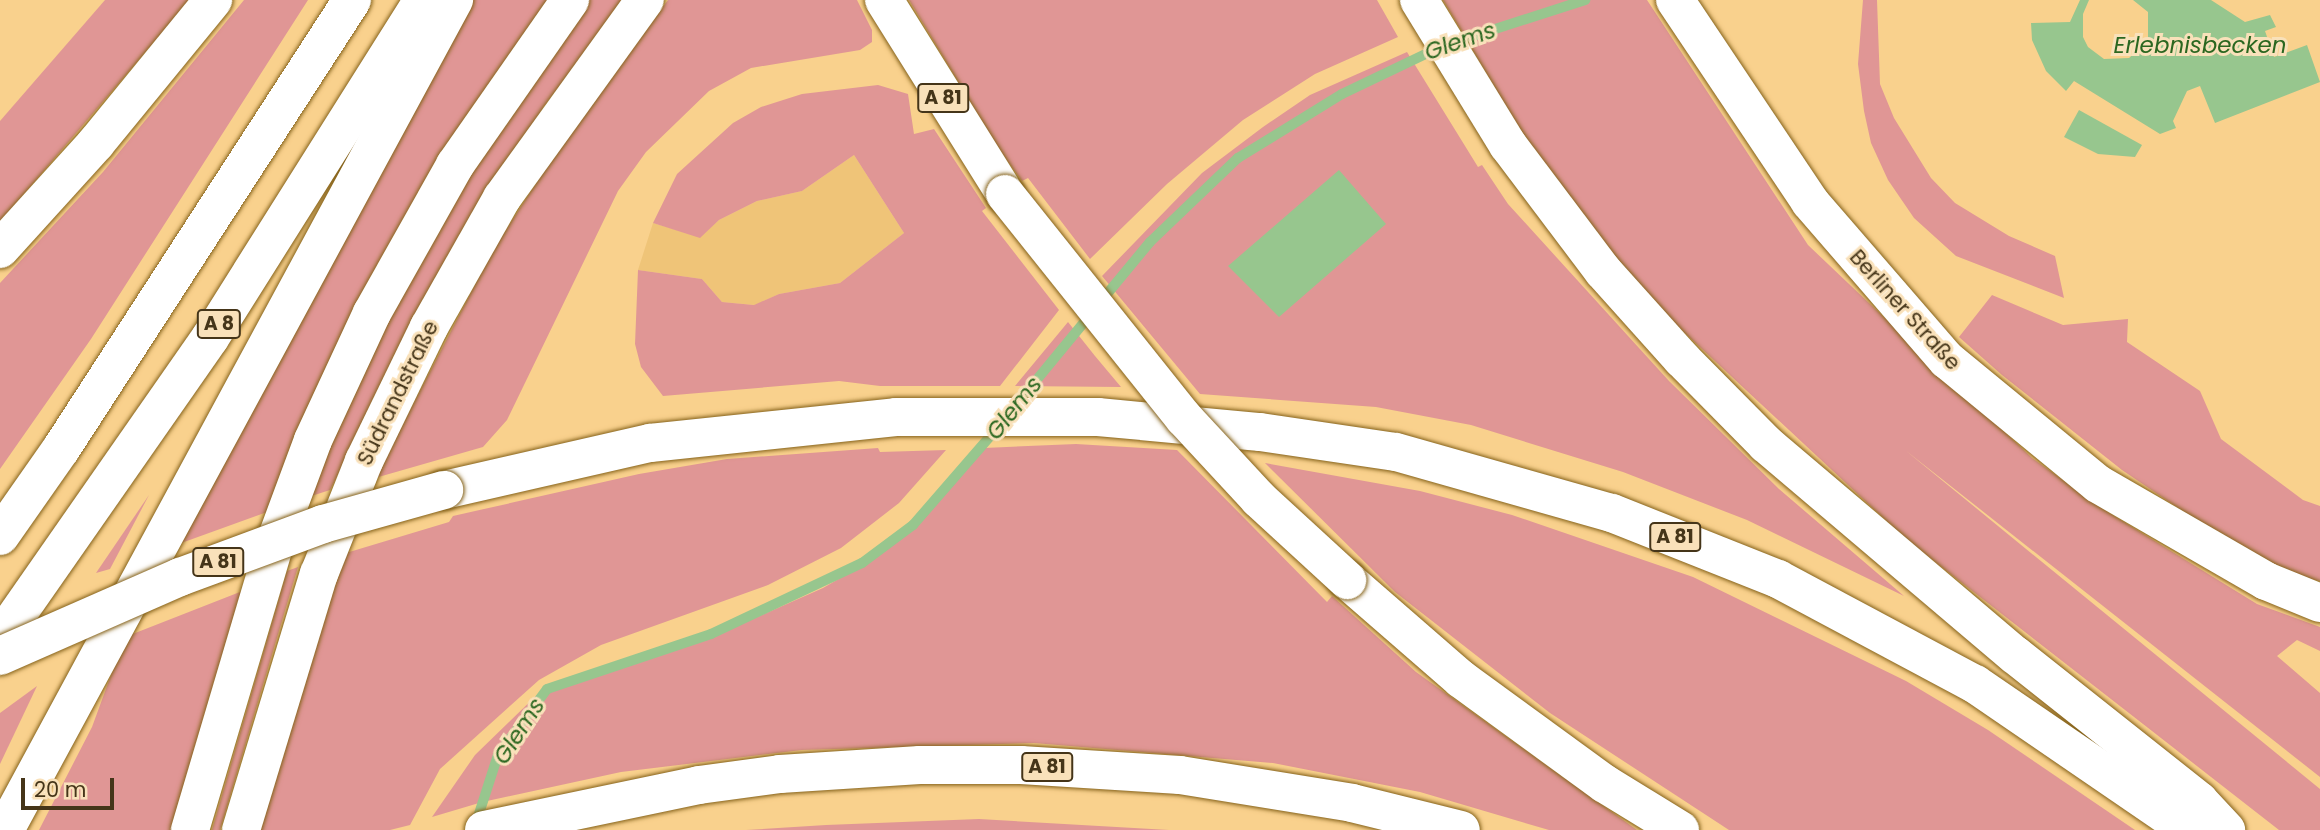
<!DOCTYPE html>
<meta charset="utf-8">
<style>
body{margin:0}
#map{position:relative;width:2320px;height:830px;overflow:hidden;background:#f9d18d;font-family:Poppins,sans-serif}
div>[style]{position:absolute}
.built>*{inset:0;background:#efc478}
.green>*{inset:0;background:#e09695}
.water>*{inset:0;background:#97c68e}
.stream>*{height:10px;margin:-5px;padding:0 5px;transform-origin:5px;border-radius:5px;background:#97c68e}
.roads{filter:drop-shadow(0 0 2px #85621a) drop-shadow(0 0 2px #85621a)}
.secondary>*{height:38px;margin:-19px;padding:0 19px;transform-origin:19px;border-radius:19px;background:#fff}
.motorway>*{height:38px;margin:-19px;padding:0 19px;transform-origin:19px;border-radius:19px;background:#fff}
.bridges{filter:drop-shadow(0 0 2px #85621a) drop-shadow(0 0 2px #85621a)}
.motorway-bridge>*{height:38px;margin:-19px;padding:0 19px;transform-origin:19px;border-radius:19px;background:#fff}
span{translate:-50% -50%;white-space:nowrap;text-align:center;line-height:1.15;-webkit-text-stroke:6px #f9e1ba;paint-order:stroke}
.shield-label span{padding:2px 5px;background:#f9e1ba;border:2px solid;border-radius:5px;-webkit-text-stroke-width:0}
.shield-label{font-size:19px;color:#453519;font-weight:700}
.street-label{font-size:21px;color:#453519}
.water-label{font-size:23px;color:#2b6720;font-style:italic}
.scale{position:absolute;left:21px;top:778px;width:93px;height:32px;box-sizing:border-box;border:4px solid #453519;border-top:0;padding-left:9px;font-size:21px;line-height:24px;white-space:nowrap;color:#453519;-webkit-text-stroke:5px #f9e1ba;paint-order:stroke}
</style>
<div id="map">
<div class="built">
<div style="clip-path:polygon(854px 155px,904px 233px,840px 283px,779px 294px,755px 305px,722px 302px,702px 279px,638px 270px,653px 223px,700px 237px,719px 220px,757px 201px,802px 191px)"></div>
</div>
<div class="green">
<div style="clip-path:polygon(105px 0,190px 0,0 222px,0 121px)"></div>
<div style="clip-path:polygon(244px 0,308px 0,91px 339px,0 469px,0 283px,103px 172px)"></div>
<div style="clip-path:polygon(473px 0,562px 0,278px 508px,173px 546px)"></div>
<div style="clip-path:polygon(585px 0,625px 0,544px 106px,457px 243px,330px 490px,296px 501px,460px 178px)"></div>
<div style="clip-path:polygon(668px 0,857px 0,872px 30px,872px 42px,860px 50px,751px 68px,709px 91px,646px 152px,618px 191px,507px 420px,483px 447px,375px 478px,493px 250px,570px 131px)"></div>
<div style="clip-path:polygon(909px 0,1377px 0,1398px 37px,1315px 74px,1243px 120px,1167px 184px,1090px 259px,1028px 178px,1022px 181px,998px 148px)"></div>
<div style="clip-path:polygon(1443px 0,1647px 0,1808px 245px,2032px 458px,2106px 511px,2257px 604px,2320px 627px,2320px 651px,2297px 640px,2277px 656px,2320px 693px,2320px 777px,1905px 450px,2320px 789px,2320px 830px,2279px 830px,1907px 540px,1657px 307px,1612px 258px,1522px 133px)"></div>
<div style="clip-path:polygon(1863px 0,1877px 0,1880px 84px,1894px 118px,1931px 178px,1955px 203px,2009px 236px,2055px 256px,2064px 298px,1956px 256px,1914px 218px,1888px 180px,1871px 143px,1864px 111px,1858px 64px)"></div>
<div style="clip-path:polygon(1407px 52px,1478px 167px,1482px 165px,1508px 204px,1669px 381px,1779px 489px,1904px 596px,1747px 520px,1623px 472px,1471px 425px,1376px 407px,1200px 394px,1102px 276px,1202px 173px,1263px 127px,1310px 95px)"></div>
<div style="clip-path:polygon(878px 85px,908px 94px,914px 134px,934px 129px,986px 208px,982px 211px,1059px 310px,1000px 386px,880px 386px,839px 381px,663px 396px,641px 367px,635px 344px,638px 270px,702px 279px,722px 302px,754px 305px,779px 294px,840px 283px,904px 233px,854px 155px,802px 191px,757px 201px,719px 220px,700px 238px,653px 223px,677px 174px,733px 123px,761px 107px,802px 94px)"></div>
<div style="clip-path:polygon(1992px 295px,2063px 325px,2128px 319px,2127px 342px,2200px 391px,2221px 439px,2303px 500px,2320px 506px,2320px 581px,2270px 570px,2122px 470px,2002px 375px,1959px 337px)"></div>
<div style="clip-path:polygon(1068px 322px,1095px 356px,1121px 387px,1015px 386px)"></div>
<div style="clip-path:polygon(1076px 444px,1177px 450px,1327px 602px,1332px 596px,1416px 672px,1637px 830px,1549px 830px,1420px 792px,1273px 763px,1034px 743px,802px 750px,621px 772px,487px 801px,502px 754px,549px 691px,712px 637px,823px 588px,875px 558px,915px 527px,984px 448px)"></div>
<div style="clip-path:polygon(878px 448px,880px 452px,946px 450px,899px 503px,841px 548px,768px 585px,601px 645px,539px 680px,440px 769px,410px 825px,390px 830px,260px 830px,309px 660px,346px 553px,449px 522px,453px 516px,639px 474px,727px 459px)"></div>
<div style="clip-path:polygon(1265px 463px,1420px 491px,1512px 515px,1693px 577px,1906px 681px,1988px 730px,2135px 830px,1729px 830px,1550px 713px,1395px 592px)"></div>
<div style="clip-path:polygon(149px 495px,110px 569px,96px 573px)"></div>
<div style="clip-path:polygon(298px 567px,220px 830px,212px 830px,287px 571px)"></div>
<div style="clip-path:polygon(245px 590px,173px 830px,39px 830px,92px 727px,125px 637px)"></div>
<div style="clip-path:polygon(37px 686px,0 764px,0 713px)"></div>
<div style="clip-path:polygon(544px 688px,496px 754px,479px 803px,432px 817px,475px 755px)"></div>
<div style="clip-path:polygon(979px 819px,1169px 830px,746px 830px,826px 825px)"></div>
</div>
<div class="water">
<div style="clip-path:polygon(2080px 0,2089px 0,2083px 14px,2083px 37px,2088px 47px,2104px 59px,2129px 58px,2148px 41px,2148px 12px,2133px 0,2211px 0,2245px 22px,2270px 15px,2276px 27px,2265px 31px,2274px 57px,2307px 45px,2320px 82px,2215px 123px,2200px 86px,2187px 91px,2173px 121px,2176px 128px,2160px 134px,2074px 81px,2066px 91px,2046px 71px,2032px 40px,2031px 23px,2070px 22px)"></div>
<div style="clip-path:polygon(2079px 110px,2142px 145px,2135px 157px,2098px 154px,2064px 137px)"></div>
<div style="clip-path:polygon(1339px 170px,1386px 224px,1279px 317px,1228px 266px)"></div>
</div>
<div class="stream">
<div style="left:1455px;top:42px;width:137px;rotate:-17.9deg"></div>
<div style="left:1102px;top:300px;width:75px;rotate:-50.4deg"></div>
<div style="left:1150px;top:242px;width:122px;rotate:-43.7deg"></div>
<div style="left:1238px;top:158px;width:122px;rotate:-31.6deg"></div>
<div style="left:1342px;top:94px;width:106px;rotate:-25.6deg"></div>
<div style="left:1015px;top:406px;width:118px;rotate:-50.5deg"></div>
<div style="left:476px;top:823px;width:71px;rotate:-72.1deg"></div>
<div style="left:498px;top:755px;width:82px;rotate:-53.4deg"></div>
<div style="left:547px;top:689px;width:173px;rotate:-18.5deg"></div>
<div style="left:711px;top:634px;width:167px;rotate:-25.2deg"></div>
<div style="left:862px;top:563px;width:64px;rotate:-36.7deg"></div>
<div style="left:913px;top:525px;width:131px;rotate:-49deg"></div>
</div>
<div class="roads">
<div class="secondary">
<div style="left:1675px;top:0;width:243px;rotate:56.2deg"></div>
<div style="left:1810px;top:202px;width:209px;rotate:49.1deg"></div>
<div style="left:1947px;top:360px;width:195px;rotate:39.4deg"></div>
<div style="left:2098px;top:484px;width:194px;rotate:30deg"></div>
<div style="left:2266px;top:581px;width:58px;rotate:22.2deg"></div>
<div style="left:190px;top:830px;width:306px;rotate:-73.5deg"></div>
<div style="left:277px;top:537px;width:103px;rotate:-69.6deg"></div>
<div style="left:313px;top:440px;width:140px;rotate:-65.1deg"></div>
<div style="left:372px;top:313px;width:170px;rotate:-60.7deg"></div>
<div style="left:455px;top:165px;width:201px;rotate:-55.1deg"></div>
<div style="left:241px;top:830px;width:268px;rotate:-73.1deg"></div>
<div style="left:319px;top:574px;width:122px;rotate:-68.3deg"></div>
<div style="left:364px;top:461px;width:149px;rotate:-64.1deg"></div>
<div style="left:429px;top:327px;width:148px;rotate:-60.5deg"></div>
<div style="left:502px;top:198px;width:244px;rotate:-54.2deg"></div>
</div>
<div class="motorway">
<div style="left:884px;top:0;width:229px;rotate:58deg"></div>
<div style="left:1419px;top:0;width:170px;rotate:58.5deg"></div>
<div style="left:1508px;top:145px;width:158px;rotate:53deg"></div>
<div style="left:1603px;top:271px;width:118px;rotate:48.1deg"></div>
<div style="left:1682px;top:359px;width:120px;rotate:45.3deg"></div>
<div style="left:1766px;top:444px;width:326px;rotate:40.3deg"></div>
<div style="left:2015px;top:655px;width:235px;rotate:38.4deg"></div>
<div style="left:2199px;top:801px;width:40px;rotate:47deg"></div>
<div style="left:0;top:249px;width:143px;rotate:-47.8deg"></div>
<div style="left:96px;top:143px;width:185px;rotate:-50.7deg"></div>
<div style="left:444px;top:490px;width:211px;rotate:-12.9deg"></div>
<div style="left:650px;top:443px;width:247px;rotate:-6deg"></div>
<div style="left:896px;top:417px;width:202px"></div>
<div style="left:1098px;top:417px;width:163px;rotate:5.3deg"></div>
<div style="left:1260px;top:432px;width:137px;rotate:8.4deg"></div>
<div style="left:1396px;top:452px;width:224px;rotate:15.8deg"></div>
<div style="left:1612px;top:513px;width:179px;rotate:21.7deg"></div>
<div style="left:1778px;top:579px;width:223px;rotate:28.1deg"></div>
<div style="left:1975px;top:684px;width:258px;rotate:34.4deg"></div>
<div style="left:0;top:536px;width:106px;rotate:-55deg"></div>
<div style="left:61px;top:449px;width:535px;rotate:-57.05deg"></div>
<div style="left:1347px;top:580px;width:151px;rotate:41deg"></div>
<div style="left:1461px;top:679px;width:178px;rotate:36.1deg"></div>
<div style="left:1605px;top:784px;width:88px;rotate:31.5deg"></div>
<div style="left:0;top:639px;width:367px;rotate:-55.1deg"></div>
<div style="left:210px;top:338px;width:400px;rotate:-57.8deg"></div>
<div style="left:5px;top:830px;width:944px;rotate:-61.59deg"></div>
<div style="left:484px;top:830px;width:220px;rotate:-11.8deg"></div>
<div style="left:699px;top:785px;width:82px;rotate:-7.7deg"></div>
<div style="left:780px;top:774px;width:140px;rotate:-3.7deg"></div>
<div style="left:920px;top:765px;width:101px"></div>
<div style="left:1021px;top:765px;width:159px;rotate:3.6deg"></div>
<div style="left:1180px;top:775px;width:174px;rotate:9.2deg"></div>
<div style="left:1352px;top:803px;width:112px;rotate:13.9deg"></div>
</div>
</div>
<div class="bridges">
<div class="motorway-bridge">
<div style="left:1005px;top:194px;width:287px;rotate:51.4deg"></div>
<div style="left:1184px;top:418px;width:110px;rotate:47.2deg"></div>
<div style="left:1259px;top:499px;width:120px;rotate:42.6deg"></div>
<div style="left:0;top:656px;width:197px;rotate:-23.7deg"></div>
<div style="left:180px;top:577px;width:153px;rotate:-20.3deg"></div>
<div style="left:323px;top:524px;width:126px;rotate:-15.7deg"></div>
</div>
</div>
<div class="shield-label">
<span style="left:943px;top:98px">A 81</span>
<span style="left:219px;top:324px">A 8</span>
<span style="left:1675px;top:537px">A 81</span>
<span style="left:218px;top:562px">A 81</span>
<span style="left:1047px;top:767px">A 81</span>
</div>
<div class="street-label">
<span style="left:1905px;top:310px;rotate:48deg">Berliner Straße</span>
<span style="left:398px;top:393px;rotate:-64deg">Südrandstraße</span>
</div>
<div class="water-label">
<span style="left:1460px;top:41px;rotate:-19deg">Glems</span>
<span style="left:2200px;top:45px">Erlebnisbecken</span>
<span style="left:1014px;top:408px;rotate:-51deg">Glems</span>
<span style="left:519px;top:731px;rotate:-57deg">Glems</span>
</div>
<div class="scale">20 m</div>
</div>
